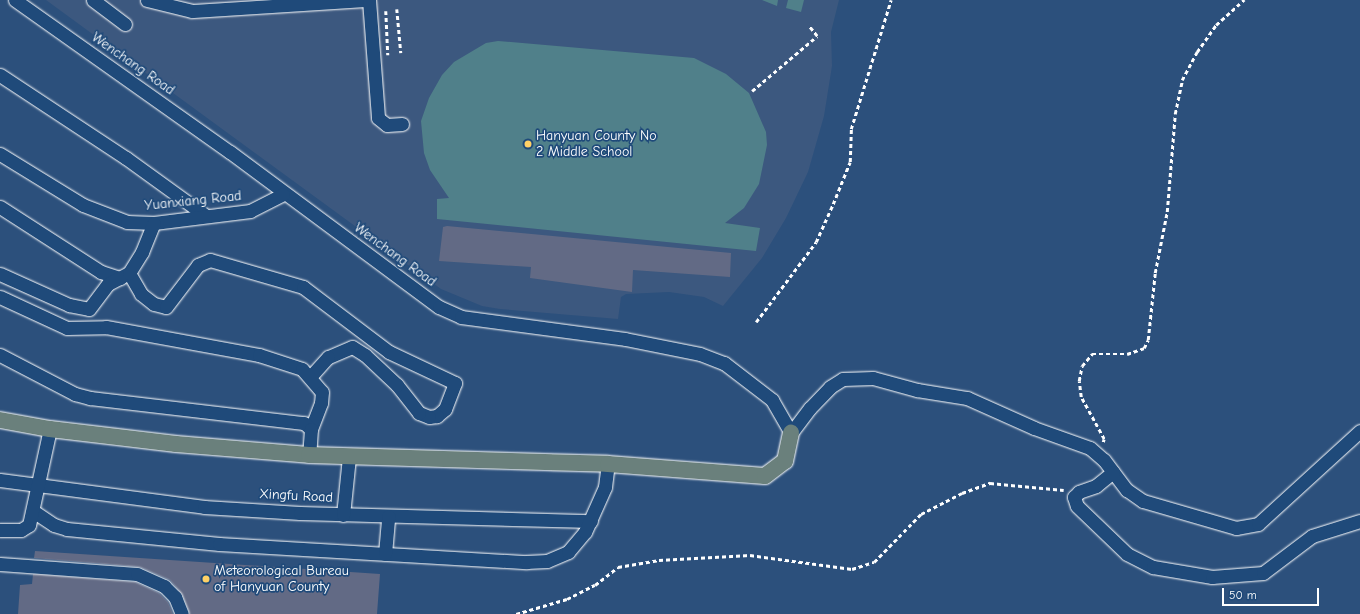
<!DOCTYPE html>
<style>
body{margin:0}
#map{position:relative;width:1360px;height:614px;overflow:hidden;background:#2c507c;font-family:"Comic Neue",sans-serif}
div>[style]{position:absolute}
.built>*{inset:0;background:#3c587f}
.green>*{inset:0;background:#50808a}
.building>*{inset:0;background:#626a85}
.path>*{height:2.5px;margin-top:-1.25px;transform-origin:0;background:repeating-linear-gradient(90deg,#fff 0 4px,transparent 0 7px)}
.roads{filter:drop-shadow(0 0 1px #fff) drop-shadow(0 0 1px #fff)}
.minor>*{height:13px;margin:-6.5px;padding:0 6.5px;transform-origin:6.5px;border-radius:6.5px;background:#1f4a7a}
.major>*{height:16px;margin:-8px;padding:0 8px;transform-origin:8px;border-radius:8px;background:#6a807c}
.dots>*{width:11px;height:11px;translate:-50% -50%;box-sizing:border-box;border:2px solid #1f4a7a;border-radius:50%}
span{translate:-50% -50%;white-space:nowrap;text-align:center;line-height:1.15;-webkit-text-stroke:3.5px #1f4a7a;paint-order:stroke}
.street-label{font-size:14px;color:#fff}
.poi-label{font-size:14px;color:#fff}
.left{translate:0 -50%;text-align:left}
.scale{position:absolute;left:1222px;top:588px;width:97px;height:18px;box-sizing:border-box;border:2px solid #fff;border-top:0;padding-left:5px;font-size:12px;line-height:14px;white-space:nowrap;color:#fff;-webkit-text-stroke:3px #1f4a7a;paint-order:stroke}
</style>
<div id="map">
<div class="built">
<div style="clip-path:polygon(46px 0,839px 0,831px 32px,832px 66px,824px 116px,808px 172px,786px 218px,762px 258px,723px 306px,704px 297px,669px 292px,626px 294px,621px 297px,618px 319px,500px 309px,482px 306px,441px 289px)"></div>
</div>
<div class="green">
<div style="clip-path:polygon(762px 0,778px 0,777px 6px)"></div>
<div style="clip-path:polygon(788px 0,804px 0,801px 12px,786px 8px)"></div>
<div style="clip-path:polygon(498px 41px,694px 58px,726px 74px,749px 93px,766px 132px,767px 145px,759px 184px,744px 208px,725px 223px,760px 228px,756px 251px,437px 219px,437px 199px,449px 198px,430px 170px,424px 153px,421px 121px,429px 98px,442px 75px,454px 62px,486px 43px)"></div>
</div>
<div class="building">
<div style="clip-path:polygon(447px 226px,731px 253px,730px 277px,633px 270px,632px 292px,530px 278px,531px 267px,439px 261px,443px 227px)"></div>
<div style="clip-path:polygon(35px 551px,380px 574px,377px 614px,190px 614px,182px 594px,170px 580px,140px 567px,34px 558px)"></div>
<div style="clip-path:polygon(33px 574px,135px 582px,159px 593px,168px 602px,173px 614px,18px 614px,20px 585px,32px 584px)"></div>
</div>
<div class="path">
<div style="left:397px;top:9px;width:44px;rotate:84.8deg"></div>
<div style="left:386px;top:11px;width:44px;rotate:87.4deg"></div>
<div style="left:752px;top:91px;width:85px;rotate:-40.2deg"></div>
<div style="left:817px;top:36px;width:13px;rotate:-129deg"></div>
<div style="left:756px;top:322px;width:100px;rotate:-53.1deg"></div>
<div style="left:816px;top:242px;width:42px;rotate:-65.9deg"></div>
<div style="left:833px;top:204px;width:45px;rotate:-68deg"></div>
<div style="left:850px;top:162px;width:33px;rotate:-88deg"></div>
<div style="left:851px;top:129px;width:135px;rotate:-72.8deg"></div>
<div style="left:1103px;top:442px;width:3px;rotate:-72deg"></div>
<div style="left:1104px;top:439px;width:48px;rotate:-118.7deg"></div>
<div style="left:1081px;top:397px;width:16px;rotate:-97deg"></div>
<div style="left:1079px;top:381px;width:15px;rotate:-79deg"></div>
<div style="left:1082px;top:366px;width:16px;rotate:-50deg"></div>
<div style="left:1092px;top:354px;width:35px"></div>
<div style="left:1127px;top:354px;width:18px;rotate:-19deg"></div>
<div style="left:1144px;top:348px;width:9px;rotate:-63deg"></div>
<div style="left:1148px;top:340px;width:67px;rotate:-84deg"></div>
<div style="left:1155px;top:273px;width:62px;rotate:-78.9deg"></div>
<div style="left:1167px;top:212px;width:98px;rotate:-85.3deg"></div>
<div style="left:1175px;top:114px;width:35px;rotate:-78deg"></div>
<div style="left:1182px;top:80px;width:32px;rotate:-62deg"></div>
<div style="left:1197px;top:52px;width:33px;rotate:-55deg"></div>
<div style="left:1216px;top:25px;width:38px;rotate:-42deg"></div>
<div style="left:516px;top:614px;width:53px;rotate:-16.4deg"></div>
<div style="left:567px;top:599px;width:31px;rotate:-27deg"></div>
<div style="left:595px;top:585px;width:29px;rotate:-38deg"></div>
<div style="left:618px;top:567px;width:42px;rotate:-9.7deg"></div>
<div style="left:659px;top:560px;width:91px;rotate:-3.1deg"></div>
<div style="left:750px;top:555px;width:103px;rotate:7.8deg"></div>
<div style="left:852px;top:569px;width:23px;rotate:-18deg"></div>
<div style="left:874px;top:562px;width:67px;rotate:-45.6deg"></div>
<div style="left:921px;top:514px;width:46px;rotate:-27.1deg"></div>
<div style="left:962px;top:493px;width:30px;rotate:-20deg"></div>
<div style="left:990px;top:483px;width:74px;rotate:5.4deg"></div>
</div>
<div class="roads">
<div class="minor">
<div style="left:15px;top:0;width:263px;rotate:35.3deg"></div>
<div style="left:230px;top:152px;width:260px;rotate:36.6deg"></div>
<div style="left:439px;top:307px;width:24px;rotate:24deg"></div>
<div style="left:461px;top:317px;width:165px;rotate:7.6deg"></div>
<div style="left:625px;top:339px;width:76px;rotate:11.3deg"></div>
<div style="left:700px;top:354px;width:26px;rotate:21deg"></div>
<div style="left:724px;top:363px;width:61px;rotate:37.6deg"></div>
<div style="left:772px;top:400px;width:38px;rotate:60deg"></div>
<div style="left:791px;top:433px;width:31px;rotate:-53deg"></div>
<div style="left:810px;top:408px;width:29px;rotate:-46deg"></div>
<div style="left:830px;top:387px;width:15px;rotate:-32deg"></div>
<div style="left:843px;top:379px;width:30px;rotate:-2deg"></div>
<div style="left:873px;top:378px;width:46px;rotate:15.3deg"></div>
<div style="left:917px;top:390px;width:51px;rotate:9.1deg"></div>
<div style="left:967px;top:398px;width:73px;rotate:24.1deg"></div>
<div style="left:1034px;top:428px;width:59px;rotate:19.7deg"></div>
<div style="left:1090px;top:448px;width:18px;rotate:41deg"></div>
<div style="left:1104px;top:460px;width:38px;rotate:53deg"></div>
<div style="left:1127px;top:490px;width:19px;rotate:35deg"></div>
<div style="left:1143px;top:501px;width:97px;rotate:16.2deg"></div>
<div style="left:1236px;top:528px;width:22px;rotate:-10deg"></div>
<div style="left:1258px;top:524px;width:138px;rotate:-42.4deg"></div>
<div style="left:93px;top:0;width:40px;rotate:37deg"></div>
<div style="left:147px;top:0;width:46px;rotate:13.7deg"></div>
<div style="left:192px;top:11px;width:175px;rotate:-3.6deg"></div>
<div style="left:369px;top:0;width:118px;rotate:85.6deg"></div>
<div style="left:378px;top:118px;width:11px;rotate:38deg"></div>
<div style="left:387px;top:125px;width:15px;rotate:-4deg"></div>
<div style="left:0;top:75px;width:151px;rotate:33.4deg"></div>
<div style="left:126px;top:158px;width:99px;rotate:35.9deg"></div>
<div style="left:0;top:154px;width:97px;rotate:31.6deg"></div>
<div style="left:83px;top:205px;width:47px;rotate:21.1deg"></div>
<div style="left:127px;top:222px;width:27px;rotate:2deg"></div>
<div style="left:154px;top:223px;width:97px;rotate:-7.1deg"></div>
<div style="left:250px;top:211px;width:37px;rotate:-27deg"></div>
<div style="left:0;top:207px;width:120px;rotate:32.8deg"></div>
<div style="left:101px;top:272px;width:20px;rotate:18deg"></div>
<div style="left:129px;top:273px;width:24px;rotate:60deg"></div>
<div style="left:141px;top:294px;width:16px;rotate:38deg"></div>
<div style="left:154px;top:304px;width:12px;rotate:14deg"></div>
<div style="left:166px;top:307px;width:53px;rotate:-52.7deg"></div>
<div style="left:198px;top:265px;width:13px;rotate:-23deg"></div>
<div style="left:210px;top:260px;width:97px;rotate:16.2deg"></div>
<div style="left:303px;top:287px;width:108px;rotate:37.1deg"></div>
<div style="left:389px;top:352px;width:73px;rotate:25.2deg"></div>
<div style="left:455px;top:383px;width:28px;rotate:111deg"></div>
<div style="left:445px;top:409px;width:11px;rotate:139deg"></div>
<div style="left:437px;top:416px;width:8px;rotate:173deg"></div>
<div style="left:429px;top:417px;width:11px;rotate:-158deg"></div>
<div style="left:419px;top:413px;width:36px;rotate:-128deg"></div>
<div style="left:397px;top:385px;width:44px;rotate:-136.8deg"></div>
<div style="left:365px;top:355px;width:15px;rotate:-148deg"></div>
<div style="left:352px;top:347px;width:26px;rotate:157deg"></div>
<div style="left:328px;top:357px;width:27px;rotate:132deg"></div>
<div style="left:0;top:274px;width:76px;rotate:24.2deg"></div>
<div style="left:69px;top:305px;width:20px;rotate:11deg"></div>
<div style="left:89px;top:309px;width:31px;rotate:-53deg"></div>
<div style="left:108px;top:284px;width:24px;rotate:-28deg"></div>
<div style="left:129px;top:273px;width:25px;rotate:-58deg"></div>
<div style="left:142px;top:252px;width:31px;rotate:-68deg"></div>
<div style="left:0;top:297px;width:74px;rotate:24.8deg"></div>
<div style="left:67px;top:328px;width:39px;rotate:-1deg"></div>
<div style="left:106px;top:327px;width:156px;rotate:10.4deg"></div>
<div style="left:259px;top:355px;width:45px;rotate:18deg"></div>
<div style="left:302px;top:369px;width:30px;rotate:49deg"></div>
<div style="left:322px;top:392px;width:11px;rotate:95deg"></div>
<div style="left:321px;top:403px;width:28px;rotate:111deg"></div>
<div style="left:0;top:355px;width:85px;rotate:27.5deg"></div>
<div style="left:75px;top:394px;width:16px;rotate:15deg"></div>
<div style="left:90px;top:398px;width:215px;rotate:6.7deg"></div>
<div style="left:304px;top:423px;width:9px;rotate:41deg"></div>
<div style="left:311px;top:429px;width:26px;rotate:94deg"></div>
<div style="left:1113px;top:472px;width:22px;rotate:141deg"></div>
<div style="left:1096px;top:486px;width:18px;rotate:161deg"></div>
<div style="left:1079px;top:492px;width:7px;rotate:135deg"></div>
<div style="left:1074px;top:497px;width:9px;rotate:72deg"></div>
<div style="left:1077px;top:506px;width:69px;rotate:43.8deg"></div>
<div style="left:1127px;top:554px;width:29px;rotate:27deg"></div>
<div style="left:1153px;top:567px;width:60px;rotate:9.6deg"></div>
<div style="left:1212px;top:577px;width:51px;rotate:-4.5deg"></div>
<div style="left:1263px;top:573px;width:61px;rotate:-37.1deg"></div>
<div style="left:1312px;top:536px;width:50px;rotate:-17.4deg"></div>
<div style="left:0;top:480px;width:206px;rotate:7.5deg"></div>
<div style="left:204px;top:507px;width:96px;rotate:3.6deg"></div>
<div style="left:300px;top:513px;width:291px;rotate:1.6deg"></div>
<div style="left:33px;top:511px;width:25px;rotate:34deg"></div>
<div style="left:54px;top:525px;width:14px;rotate:17deg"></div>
<div style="left:67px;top:529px;width:153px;rotate:5.6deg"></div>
<div style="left:219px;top:544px;width:308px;rotate:3.4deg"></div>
<div style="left:526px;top:562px;width:21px;rotate:-3deg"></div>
<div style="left:547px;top:561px;width:23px;rotate:-23deg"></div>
<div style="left:568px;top:552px;width:26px;rotate:-50deg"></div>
<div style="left:585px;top:532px;width:49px;rotate:-66deg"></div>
<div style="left:605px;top:487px;width:23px;rotate:-83deg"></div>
<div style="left:343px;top:515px;width:58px;rotate:-84.1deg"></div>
<div style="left:0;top:530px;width:21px"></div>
<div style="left:21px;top:530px;width:9px;rotate:-32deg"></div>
<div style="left:29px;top:525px;width:98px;rotate:-77.7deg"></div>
<div style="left:385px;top:554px;width:38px;rotate:-85deg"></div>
<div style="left:0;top:564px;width:137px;rotate:4.2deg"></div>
<div style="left:137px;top:574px;width:30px;rotate:24deg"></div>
<div style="left:164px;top:586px;width:16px;rotate:45deg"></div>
<div style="left:175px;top:597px;width:18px;rotate:68deg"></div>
</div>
<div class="major">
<div style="left:0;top:420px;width:51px;rotate:10.2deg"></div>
<div style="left:50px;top:429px;width:127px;rotate:6.8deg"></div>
<div style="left:176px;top:444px;width:133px;rotate:4.7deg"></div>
<div style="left:309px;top:455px;width:299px;rotate:1.7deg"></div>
<div style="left:608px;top:464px;width:157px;rotate:4.4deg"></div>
<div style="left:765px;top:476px;width:25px;rotate:-37deg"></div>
<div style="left:785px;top:461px;width:29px;rotate:-78deg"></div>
</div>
</div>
<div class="dots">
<div style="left:528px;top:144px;background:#ffd166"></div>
<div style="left:206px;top:579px;background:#ffd166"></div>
</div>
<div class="street-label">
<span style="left:133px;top:64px;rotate:35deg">Wenchang Road</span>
<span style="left:193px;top:201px;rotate:-6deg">Yuanxiang Road</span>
<span style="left:395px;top:255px;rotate:36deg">Wenchang Road</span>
<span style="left:296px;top:496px;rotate:3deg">Xingfu Road</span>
</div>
<div class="poi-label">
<span class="left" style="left:536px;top:144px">Hanyuan County No<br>2 Middle School</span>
<span class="left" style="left:214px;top:579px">Meteorological Bureau<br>of Hanyuan County</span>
</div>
<div class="scale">50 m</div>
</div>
